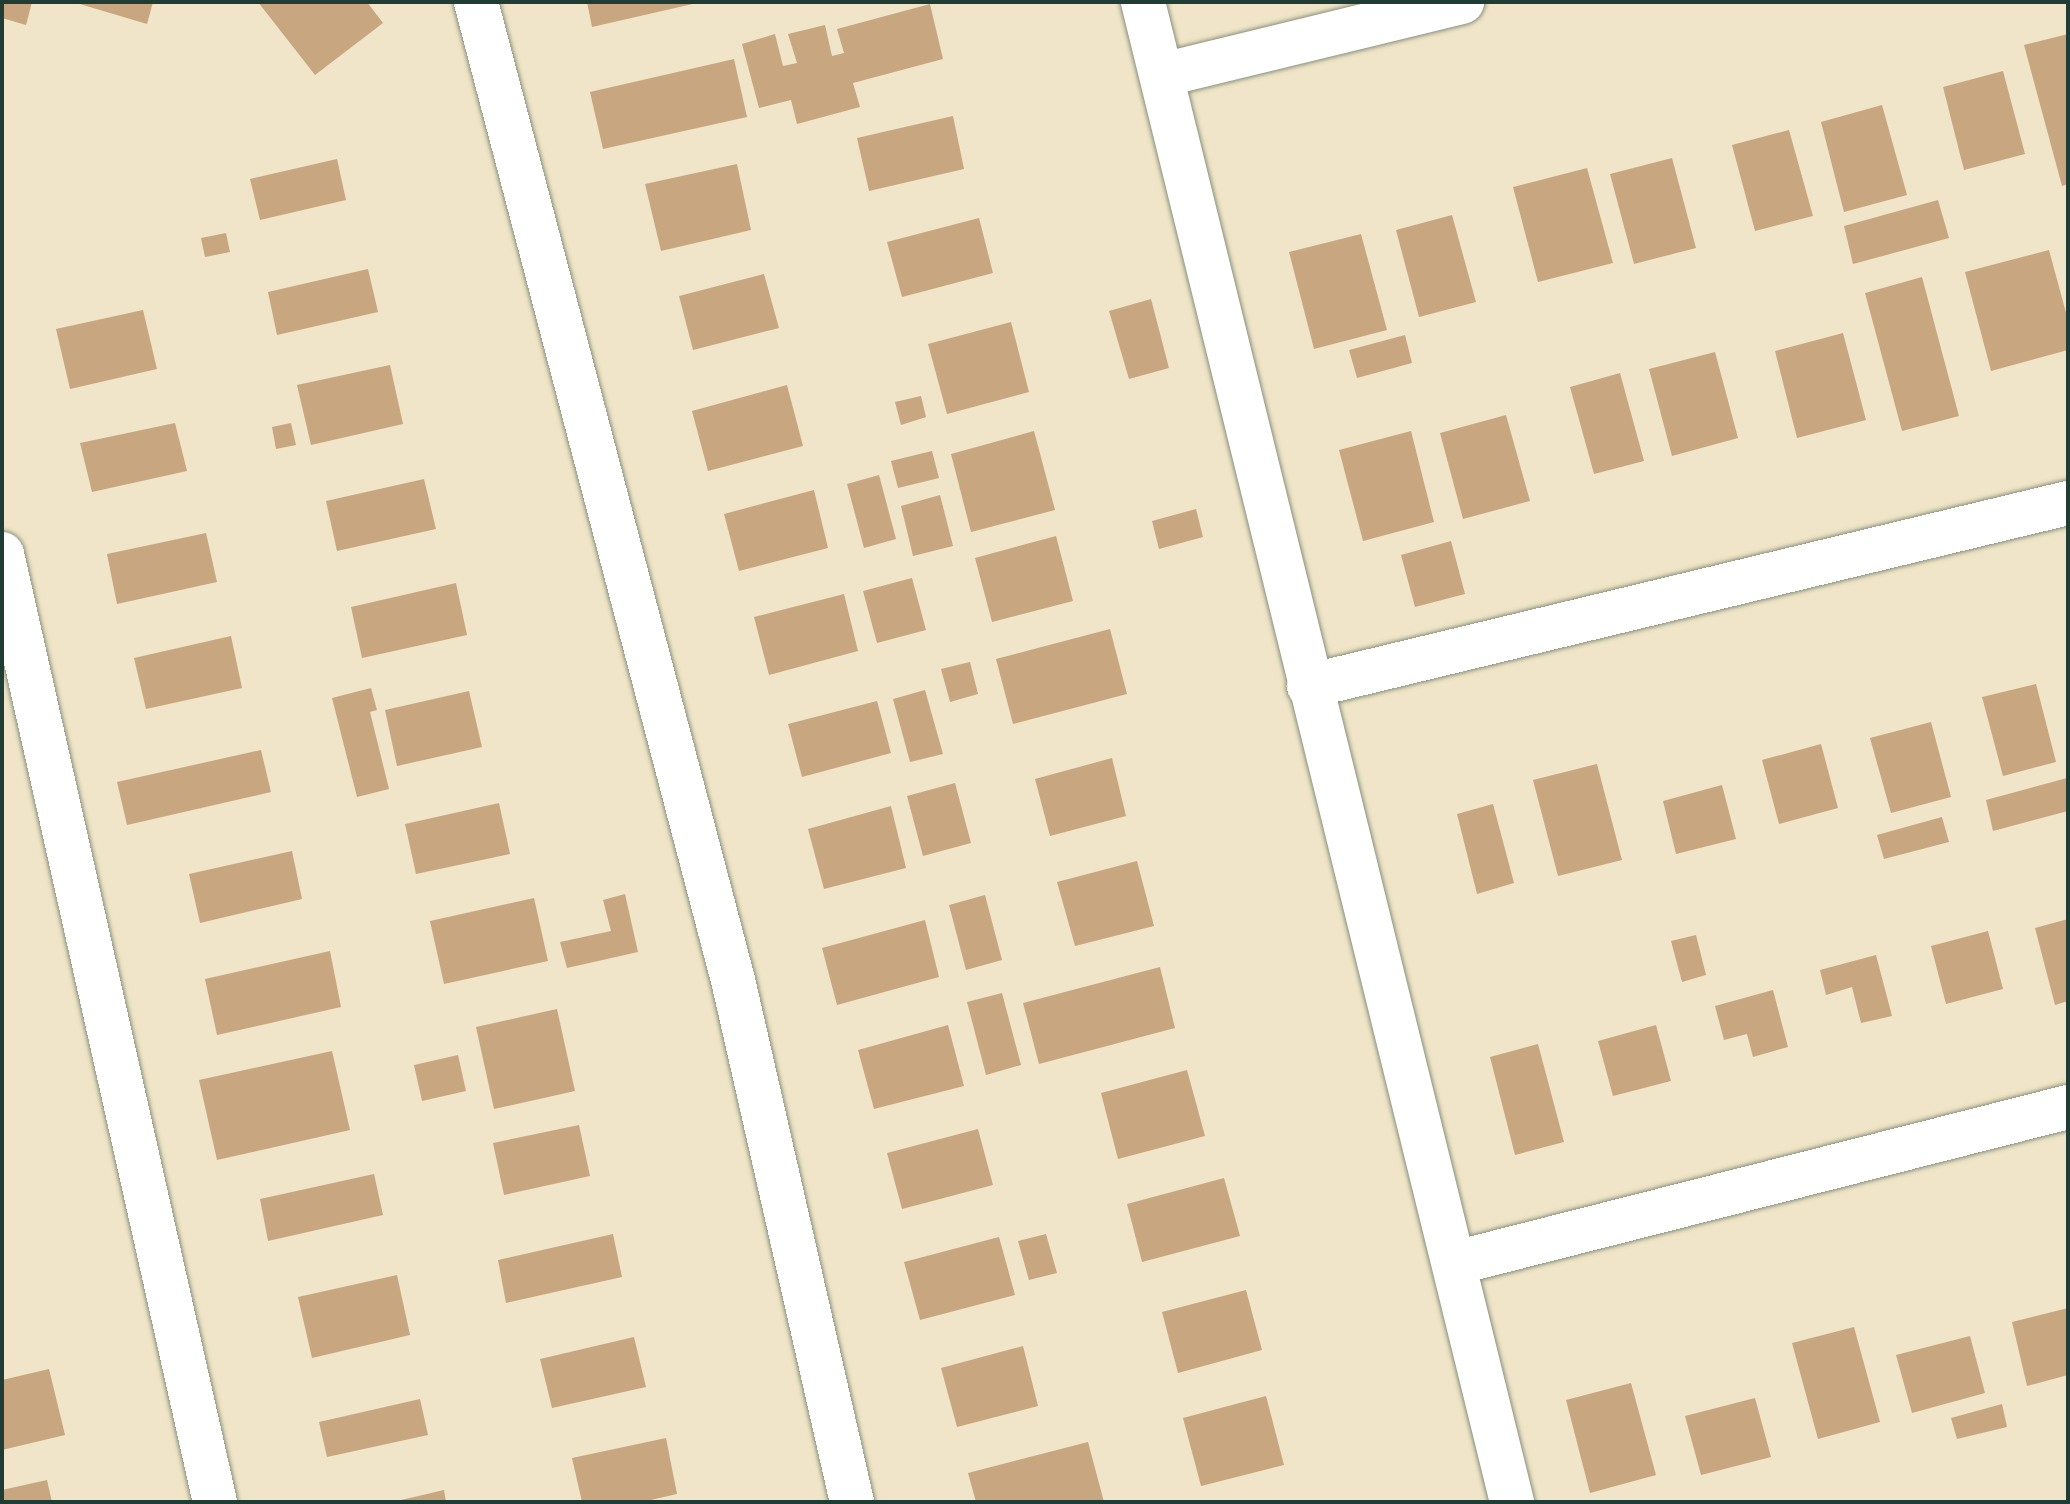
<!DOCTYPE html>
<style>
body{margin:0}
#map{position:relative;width:2070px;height:1504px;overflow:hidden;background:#f0e5c8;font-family:"Shantell Sans",sans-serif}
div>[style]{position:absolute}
.building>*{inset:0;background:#c8a680}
.roads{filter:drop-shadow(0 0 2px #88917e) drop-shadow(0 0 2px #88917e)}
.minor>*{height:44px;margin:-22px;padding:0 22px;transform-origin:22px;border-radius:22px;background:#fff}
span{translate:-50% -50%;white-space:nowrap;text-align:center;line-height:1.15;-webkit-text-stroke:6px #fbf7ec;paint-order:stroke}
.frame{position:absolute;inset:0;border:4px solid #1f3d34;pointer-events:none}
</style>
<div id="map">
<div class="building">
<div style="clip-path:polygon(2px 2px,32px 2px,26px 25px,2px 18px)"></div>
<div style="clip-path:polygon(73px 2px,153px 2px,147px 24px)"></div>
<div style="clip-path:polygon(258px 2px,367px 2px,383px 23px,315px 75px)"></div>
<div style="clip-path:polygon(587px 2px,697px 2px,697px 3px,592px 27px)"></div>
<div style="clip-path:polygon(930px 4px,943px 59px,853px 83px,860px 107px,797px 124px,791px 100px,759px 108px,742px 44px,775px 34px,783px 66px,797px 63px,788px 34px,825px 25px,832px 56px,844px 53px,837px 29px)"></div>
<div style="clip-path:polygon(2068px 34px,2068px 184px,2062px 186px,2024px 45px)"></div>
<div style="clip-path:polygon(734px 59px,747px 117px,603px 149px,590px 92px)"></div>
<div style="clip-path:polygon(2003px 71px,2025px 154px,1964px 170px,1943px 87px)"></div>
<div style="clip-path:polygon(1882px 105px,1907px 195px,1844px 212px,1821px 122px)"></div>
<div style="clip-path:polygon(953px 116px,964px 169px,869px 191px,857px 138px)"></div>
<div style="clip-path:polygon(1789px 130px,1813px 216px,1755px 231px,1732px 145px)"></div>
<div style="clip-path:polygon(1672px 158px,1696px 248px,1634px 264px,1610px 174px)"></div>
<div style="clip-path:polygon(337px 159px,346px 200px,260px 220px,250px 179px)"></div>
<div style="clip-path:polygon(737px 164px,751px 230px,661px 251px,645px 184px)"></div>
<div style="clip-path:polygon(1587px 168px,1613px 263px,1538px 282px,1513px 187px)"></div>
<div style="clip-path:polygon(1938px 200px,1949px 238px,1853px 264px,1844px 226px)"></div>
<div style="clip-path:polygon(1452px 215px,1476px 302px,1419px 317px,1396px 230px)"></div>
<div style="clip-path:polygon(979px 218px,993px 273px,902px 297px,887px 242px)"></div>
<div style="clip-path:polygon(226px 233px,230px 252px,205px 257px,201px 238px)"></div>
<div style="clip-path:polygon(1361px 234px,1387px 330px,1314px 349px,1289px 252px)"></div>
<div style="clip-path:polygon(2049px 250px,2068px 320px,2068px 350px,1991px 371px,1965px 272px)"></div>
<div style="clip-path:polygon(368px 269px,378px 312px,277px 335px,268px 292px)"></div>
<div style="clip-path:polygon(764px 274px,779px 328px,693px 350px,679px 296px)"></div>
<div style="clip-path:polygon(1922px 277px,1959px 416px,1902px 431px,1865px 293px)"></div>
<div style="clip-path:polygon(1151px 299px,1169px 368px,1129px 379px,1109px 311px)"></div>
<div style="clip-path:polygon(143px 310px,157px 369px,70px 389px,56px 329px)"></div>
<div style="clip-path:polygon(1011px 322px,1029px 392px,947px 414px,928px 344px)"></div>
<div style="clip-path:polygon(1843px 333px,1866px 420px,1797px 438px,1775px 351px)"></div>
<div style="clip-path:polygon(1405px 335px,1412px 363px,1357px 378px,1349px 350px)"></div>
<div style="clip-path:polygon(1715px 352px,1738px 438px,1672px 456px,1649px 369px)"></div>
<div style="clip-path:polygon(390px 365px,403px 424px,311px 445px,297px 385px)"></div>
<div style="clip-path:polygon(1620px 373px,1644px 461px,1594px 474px,1570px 387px)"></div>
<div style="clip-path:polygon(787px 385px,803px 446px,708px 471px,692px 411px)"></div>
<div style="clip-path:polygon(921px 396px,926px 417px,901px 425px,895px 402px)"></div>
<div style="clip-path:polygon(1506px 415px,1530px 501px,1463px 519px,1440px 433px)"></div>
<div style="clip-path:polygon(175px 423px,187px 471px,92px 492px,80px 443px)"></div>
<div style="clip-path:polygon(291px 423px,296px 445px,276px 449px,272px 427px)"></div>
<div style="clip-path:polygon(1034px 431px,1055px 510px,971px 532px,951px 454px)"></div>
<div style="clip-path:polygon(1411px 431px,1434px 522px,1363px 541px,1339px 450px)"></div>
<div style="clip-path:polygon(932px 451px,939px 478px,898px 488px,891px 461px)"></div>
<div style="clip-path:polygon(879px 475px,896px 539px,864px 548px,847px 484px)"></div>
<div style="clip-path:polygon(424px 479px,436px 529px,337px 551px,326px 501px)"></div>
<div style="clip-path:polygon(814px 490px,828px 548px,739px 571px,724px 514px)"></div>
<div style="clip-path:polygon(940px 495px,953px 546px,913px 556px,901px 506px)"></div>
<div style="clip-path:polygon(1196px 509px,1203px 537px,1159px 549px,1152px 521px)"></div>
<div style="clip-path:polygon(206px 533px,217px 582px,117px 604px,107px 554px)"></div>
<div style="clip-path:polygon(1056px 536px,1073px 601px,992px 622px,975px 558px)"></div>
<div style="clip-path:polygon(1451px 541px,1465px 594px,1415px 607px,1401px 555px)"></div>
<div style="clip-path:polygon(912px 578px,926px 630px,877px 643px,863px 591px)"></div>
<div style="clip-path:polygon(456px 583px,467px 635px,362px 658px,351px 607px)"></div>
<div style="clip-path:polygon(844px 594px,858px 651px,769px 675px,754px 617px)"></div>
<div style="clip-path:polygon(1110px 629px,1127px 694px,1013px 724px,996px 659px)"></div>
<div style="clip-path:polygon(231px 636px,242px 688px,146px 709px,134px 658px)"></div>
<div style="clip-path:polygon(970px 662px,978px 694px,950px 702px,941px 669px)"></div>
<div style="clip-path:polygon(2036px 684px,2056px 762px,2003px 776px,1982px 697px)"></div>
<div style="clip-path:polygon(371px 688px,377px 710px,370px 712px,389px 789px,357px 797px,332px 698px)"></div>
<div style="clip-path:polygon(925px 690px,943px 754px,910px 762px,893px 699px)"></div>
<div style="clip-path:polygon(469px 691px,482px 747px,397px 766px,385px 710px)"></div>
<div style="clip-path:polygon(877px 701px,891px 753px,802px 777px,788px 724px)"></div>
<div style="clip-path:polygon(1931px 722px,1951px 797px,1891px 813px,1870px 738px)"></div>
<div style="clip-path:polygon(1821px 744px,1838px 808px,1779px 824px,1762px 760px)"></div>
<div style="clip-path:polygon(261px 750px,271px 792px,127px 825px,117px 782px)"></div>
<div style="clip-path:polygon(1112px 758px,1126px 816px,1050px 836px,1035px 779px)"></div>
<div style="clip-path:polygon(1597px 764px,1622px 860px,1558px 876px,1533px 780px)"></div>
<div style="clip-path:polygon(2067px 778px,2068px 811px,1993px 831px,1986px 800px)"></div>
<div style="clip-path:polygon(955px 783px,971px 843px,923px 856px,907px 796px)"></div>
<div style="clip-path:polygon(1722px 785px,1736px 839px,1676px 854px,1663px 801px)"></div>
<div style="clip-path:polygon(499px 803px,510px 854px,416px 874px,405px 824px)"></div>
<div style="clip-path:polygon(1493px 804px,1514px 883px,1477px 894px,1457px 814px)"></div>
<div style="clip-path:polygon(891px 806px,906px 868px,824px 889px,808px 829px)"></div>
<div style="clip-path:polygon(1942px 817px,1949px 842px,1884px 859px,1877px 835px)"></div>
<div style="clip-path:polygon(292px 851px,302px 899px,200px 923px,189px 874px)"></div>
<div style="clip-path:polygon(1137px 861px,1154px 926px,1075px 946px,1057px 882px)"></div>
<div style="clip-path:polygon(625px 894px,638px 952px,567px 968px,560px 942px,611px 931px,603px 900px)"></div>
<div style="clip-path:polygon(985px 895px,1002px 960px,966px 970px,949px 905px)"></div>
<div style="clip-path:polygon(534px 898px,548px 961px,444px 984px,430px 921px)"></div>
<div style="clip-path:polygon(2068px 919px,2068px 1001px,2055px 1005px,2035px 928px)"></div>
<div style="clip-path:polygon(925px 920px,939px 977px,837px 1005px,822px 948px)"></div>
<div style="clip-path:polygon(1988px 931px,2003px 989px,1946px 1004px,1931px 946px)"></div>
<div style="clip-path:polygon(1696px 935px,1706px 975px,1682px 982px,1671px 941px)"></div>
<div style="clip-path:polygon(330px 951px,341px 1007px,217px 1035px,205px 979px)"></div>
<div style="clip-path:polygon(1876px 955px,1892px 1016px,1861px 1023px,1852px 987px,1826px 995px,1820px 970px)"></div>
<div style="clip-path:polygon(1160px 967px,1175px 1028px,1039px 1064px,1023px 1003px)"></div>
<div style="clip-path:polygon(1773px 990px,1788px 1047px,1753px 1057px,1747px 1034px,1724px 1040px,1715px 1006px)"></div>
<div style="clip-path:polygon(1002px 993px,1021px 1065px,986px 1075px,967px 1002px)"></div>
<div style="clip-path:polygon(557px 1009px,575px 1091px,494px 1109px,476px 1027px)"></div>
<div style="clip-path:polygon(948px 1025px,964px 1086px,874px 1109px,858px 1050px)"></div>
<div style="clip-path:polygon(1656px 1025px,1671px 1081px,1613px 1096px,1598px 1041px)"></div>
<div style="clip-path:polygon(1538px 1044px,1564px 1142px,1515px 1155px,1490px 1057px)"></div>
<div style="clip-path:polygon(332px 1051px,350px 1130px,217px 1160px,199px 1080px)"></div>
<div style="clip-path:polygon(458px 1055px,466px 1091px,422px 1101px,414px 1065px)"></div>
<div style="clip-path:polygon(1187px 1070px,1205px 1136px,1118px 1159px,1101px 1093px)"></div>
<div style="clip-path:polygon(579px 1125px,590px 1176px,504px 1195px,493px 1143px)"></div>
<div style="clip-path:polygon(978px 1129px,993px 1185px,902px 1209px,887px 1153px)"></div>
<div style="clip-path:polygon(374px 1174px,383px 1215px,268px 1241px,260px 1199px)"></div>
<div style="clip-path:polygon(1224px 1178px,1240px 1236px,1142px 1262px,1127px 1204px)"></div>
<div style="clip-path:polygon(613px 1234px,622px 1277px,506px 1303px,498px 1260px)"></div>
<div style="clip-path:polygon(1046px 1234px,1057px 1273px,1029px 1280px,1018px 1241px)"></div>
<div style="clip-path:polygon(999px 1237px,1015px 1295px,920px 1320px,904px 1262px)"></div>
<div style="clip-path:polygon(397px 1275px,410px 1335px,312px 1358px,298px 1297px)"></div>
<div style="clip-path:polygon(1246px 1290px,1262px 1350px,1178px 1373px,1162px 1312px)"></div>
<div style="clip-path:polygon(2068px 1308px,2068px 1375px,2027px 1386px,2012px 1322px)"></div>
<div style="clip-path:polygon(1854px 1327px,1880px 1422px,1818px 1439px,1792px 1343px)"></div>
<div style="clip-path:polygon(1970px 1336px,1985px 1393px,1912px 1413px,1896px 1355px)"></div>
<div style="clip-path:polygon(634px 1337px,646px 1387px,552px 1408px,540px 1359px)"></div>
<div style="clip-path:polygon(1023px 1346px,1038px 1406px,957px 1427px,941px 1368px)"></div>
<div style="clip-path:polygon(49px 1369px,65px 1435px,2px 1450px,2px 1380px)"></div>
<div style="clip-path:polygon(1631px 1383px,1656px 1475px,1590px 1493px,1566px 1400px)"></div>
<div style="clip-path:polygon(1266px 1396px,1284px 1465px,1201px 1486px,1183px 1418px)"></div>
<div style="clip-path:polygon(1755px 1398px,1771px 1457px,1701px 1475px,1685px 1416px)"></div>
<div style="clip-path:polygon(420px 1399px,428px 1435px,327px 1457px,319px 1422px)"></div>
<div style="clip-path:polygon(2002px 1404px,2007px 1427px,1957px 1439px,1951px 1418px)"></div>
<div style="clip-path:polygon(666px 1438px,677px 1494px,642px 1502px,582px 1502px,572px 1458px)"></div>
<div style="clip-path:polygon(1088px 1442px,1104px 1502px,976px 1502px,968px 1473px)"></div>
<div style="clip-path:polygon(47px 1480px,52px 1502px,2px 1502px,2px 1490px)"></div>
<div style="clip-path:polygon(444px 1490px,446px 1502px,397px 1502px,397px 1501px)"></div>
</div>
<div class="roads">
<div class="minor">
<div style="left:476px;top:2px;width:1011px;rotate:75.28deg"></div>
<div style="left:733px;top:980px;width:535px;rotate:77.16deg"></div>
<div style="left:1143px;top:2px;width:1545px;rotate:76.18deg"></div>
<div style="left:1162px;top:75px;width:309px;rotate:-13.7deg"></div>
<div style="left:2px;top:554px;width:972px;rotate:77.34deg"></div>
<div style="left:1309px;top:686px;width:781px;rotate:-13.56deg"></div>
<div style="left:1455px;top:1263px;width:633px;rotate:-14.28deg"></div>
</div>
</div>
<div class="frame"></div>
</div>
